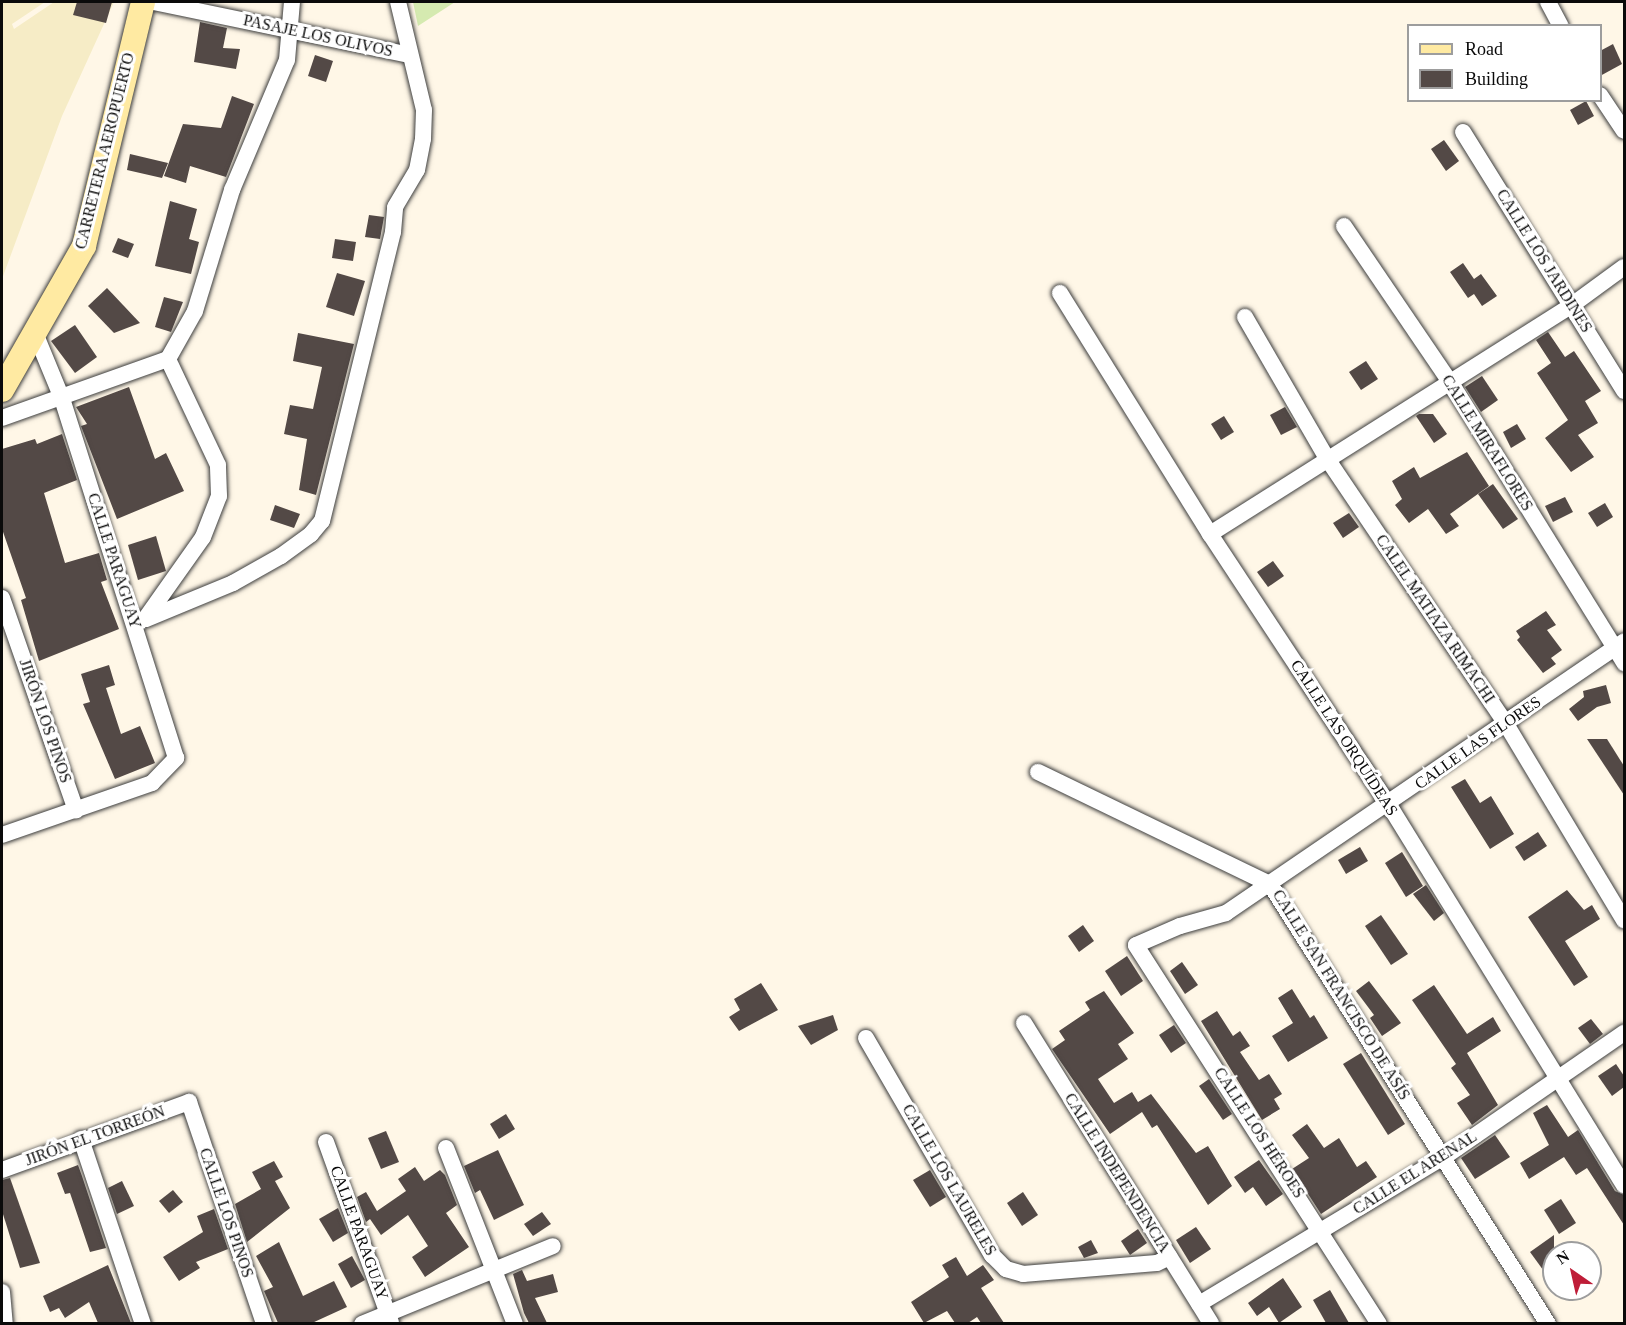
<!DOCTYPE html>
<meta charset="utf-8">
<style>
body{margin:0}
#map{position:relative;width:1626px;height:1325px;overflow:hidden;background:#fff7e7;font-family:Georgia,serif}
div>[style]{position:absolute}
.farmland>*{inset:0;background:#f6ecc6}
.green>*{inset:0;background:#d5eab0}
.building>*{inset:0;background:#534946}
.roads{filter:drop-shadow(0 0 2px #3d3d3d) drop-shadow(0 0 2px #3d3d3d)}
.minor>*{height:16px;margin:-8px;padding:0 8px;transform-origin:8px;border-radius:8px;background:#fff}
.secondary>*{height:24px;margin:-12px;padding:0 12px;transform-origin:12px;border-radius:12px;background:#ffeaa2}
span{translate:-50% -50%;white-space:nowrap;text-align:center;line-height:1.15;-webkit-text-stroke:6px #fff;paint-order:stroke}
.street-label{font-size:16px;color:#0a0a0a}
.frame{position:absolute;inset:0;border:3px solid #0a0a0a;pointer-events:none}
.legend{position:absolute;left:1407px;top:24px;width:195px;height:78px;box-sizing:border-box;background:#fff;border:2px solid #9d9d9d;margin:0;padding:8px 10px;list-style:none;font-size:18px;color:#0a0a0a}
.legend li{display:flex;align-items:center;gap:12px;height:30px}
.legend b{width:30px;border:2px solid #9d9d9d}
.north{position:absolute;left:1542px;top:1241px;width:60px;height:60px;box-sizing:border-box;background:#fff;border:2px solid #9d9d9d;border-radius:50%;rotate:326deg;font-size:16px;font-weight:700;line-height:24px;text-align:center;color:#0a0a0a}
.north::after{content:'';display:block;margin:auto;width:21px;height:27px;background:#bf1d38;clip-path:polygon(50% 0,100% 100%,50% 72%,0 100%)}
</style>
<div id="map">
<div class="farmland">
<div style="clip-path:polygon(2px 2px,45px 2px,12px 24px,14px 29px,54px 2px,114px 2px,62px 116px,2px 279px)"></div>
</div>
<div class="green">
<div style="clip-path:polygon(413px 2px,455px 2px,418px 26px)"></div>
</div>
<div class="building">
<div style="clip-path:polygon(77px 2px,112px 2px,106px 23px,73px 15px)"></div>
<div style="clip-path:polygon(200px 22px,227px 28px,223px 48px,240px 49px,236px 69px,194px 62px)"></div>
<div style="clip-path:polygon(1613px 44px,1622px 64px,1600px 76px,1600px 51px)"></div>
<div style="clip-path:polygon(315px 55px,333px 61px,326px 82px,308px 76px)"></div>
<div style="clip-path:polygon(232px 96px,254px 104px,226px 177px,190px 166px,186px 183px,164px 176px,183px 124px,221px 128px)"></div>
<div style="clip-path:polygon(1586px 101px,1594px 116px,1578px 125px,1570px 110px)"></div>
<div style="clip-path:polygon(1444px 140px,1459px 161px,1446px 171px,1431px 149px)"></div>
<div style="clip-path:polygon(130px 154px,168px 163px,162px 178px,127px 170px)"></div>
<div style="clip-path:polygon(170px 201px,197px 209px,189px 239px,199px 242px,191px 274px,155px 266px)"></div>
<div style="clip-path:polygon(369px 215px,384px 217px,380px 239px,365px 237px)"></div>
<div style="clip-path:polygon(118px 238px,134px 244px,128px 258px,112px 252px)"></div>
<div style="clip-path:polygon(335px 239px,356px 242px,353px 261px,332px 258px)"></div>
<div style="clip-path:polygon(1463px 263px,1474px 279px,1481px 274px,1497px 296px,1482px 306px,1474px 294px,1468px 298px,1450px 272px)"></div>
<div style="clip-path:polygon(337px 273px,365px 281px,354px 316px,326px 307px)"></div>
<div style="clip-path:polygon(107px 288px,140px 323px,114px 333px,88px 306px)"></div>
<div style="clip-path:polygon(164px 297px,183px 302px,171px 332px,155px 327px)"></div>
<div style="clip-path:polygon(75px 325px,97px 357px,75px 373px,51px 341px)"></div>
<div style="clip-path:polygon(1548px 332px,1565px 357px,1574px 351px,1601px 391px,1585px 401px,1598px 423px,1578px 435px,1594px 457px,1571px 472px,1545px 438px,1568px 420px,1537px 373px,1551px 363px,1536px 340px)"></div>
<div style="clip-path:polygon(298px 333px,354px 344px,316px 495px,299px 490px,307px 439px,284px 434px,290px 405px,313px 409px,322px 367px,293px 361px)"></div>
<div style="clip-path:polygon(1366px 361px,1378px 379px,1361px 390px,1349px 372px)"></div>
<div style="clip-path:polygon(1482px 376px,1498px 400px,1481px 412px,1465px 387px)"></div>
<div style="clip-path:polygon(129px 387px,155px 459px,166px 453px,184px 491px,117px 519px,81px 426px,87px 424px,76px 407px)"></div>
<div style="clip-path:polygon(1285px 407px,1297px 427px,1281px 435px,1270px 415px)"></div>
<div style="clip-path:polygon(1419px 414px,1433px 414px,1447px 434px,1434px 443px,1416px 416px)"></div>
<div style="clip-path:polygon(1224px 416px,1234px 432px,1221px 440px,1211px 424px)"></div>
<div style="clip-path:polygon(1517px 424px,1526px 439px,1511px 448px,1503px 432px)"></div>
<div style="clip-path:polygon(62px 434px,77px 480px,44px 493px,65px 563px,99px 553px,107px 580px,101px 582px,119px 629px,39px 661px,21px 600px,26px 598px,2px 529px,2px 449px,35px 439px,37px 444px)"></div>
<div style="clip-path:polygon(1467px 452px,1489px 486px,1450px 514px,1459px 526px,1446px 534px,1428px 509px,1409px 523px,1395px 505px,1402px 499px,1392px 481px,1414px 467px,1420px 478px)"></div>
<div style="clip-path:polygon(1493px 484px,1518px 519px,1503px 529px,1478px 494px)"></div>
<div style="clip-path:polygon(1565px 497px,1573px 512px,1553px 522px,1545px 506px)"></div>
<div style="clip-path:polygon(1605px 503px,1613px 517px,1597px 527px,1588px 513px)"></div>
<div style="clip-path:polygon(275px 505px,300px 514px,294px 528px,270px 520px)"></div>
<div style="clip-path:polygon(1349px 513px,1359px 527px,1343px 538px,1333px 523px)"></div>
<div style="clip-path:polygon(156px 536px,166px 571px,138px 580px,128px 545px)"></div>
<div style="clip-path:polygon(1273px 561px,1284px 576px,1268px 587px,1257px 572px)"></div>
<div style="clip-path:polygon(1546px 611px,1556px 625px,1547px 630px,1562px 650px,1551px 658px,1556px 664px,1543px 673px,1517px 640px,1520px 637px,1516px 631px)"></div>
<div style="clip-path:polygon(109px 665px,115px 685px,106px 688px,121px 734px,140px 726px,155px 763px,115px 779px,83px 704px,90px 702px,81px 674px)"></div>
<div style="clip-path:polygon(1606px 685px,1611px 703px,1597px 707px,1578px 721px,1569px 709px,1584px 697px,1583px 691px)"></div>
<div style="clip-path:polygon(1587px 739px,1607px 739px,1624px 766px,1624px 795px)"></div>
<div style="clip-path:polygon(1465px 779px,1480px 803px,1491px 796px,1514px 834px,1490px 849px,1451px 787px)"></div>
<div style="clip-path:polygon(1538px 832px,1547px 846px,1524px 861px,1515px 847px)"></div>
<div style="clip-path:polygon(1360px 847px,1368px 861px,1346px 874px,1338px 860px)"></div>
<div style="clip-path:polygon(1402px 852px,1423px 886px,1406px 897px,1385px 863px)"></div>
<div style="clip-path:polygon(1426px 885px,1444px 913px,1434px 921px,1413px 894px)"></div>
<div style="clip-path:polygon(1567px 890px,1584px 910px,1592px 905px,1600px 919px,1565px 941px,1588px 977px,1574px 986px,1528px 917px)"></div>
<div style="clip-path:polygon(1381px 915px,1408px 954px,1391px 965px,1365px 926px)"></div>
<div style="clip-path:polygon(1083px 925px,1094px 941px,1079px 952px,1068px 936px)"></div>
<div style="clip-path:polygon(1127px 956px,1143px 981px,1121px 996px,1105px 971px)"></div>
<div style="clip-path:polygon(1182px 962px,1198px 985px,1185px 994px,1170px 971px)"></div>
<div style="clip-path:polygon(1369px 981px,1401px 1023px,1382px 1036px,1370px 1018px,1374px 1015px,1356px 991px)"></div>
<div style="clip-path:polygon(761px 983px,778px 1010px,739px 1031px,729px 1017px,740px 1010px,734px 999px)"></div>
<div style="clip-path:polygon(1434px 985px,1467px 1034px,1493px 1017px,1501px 1031px,1467px 1053px,1498px 1105px,1472px 1125px,1457px 1103px,1470px 1095px,1451px 1068px,1456px 1064px,1412px 1000px)"></div>
<div style="clip-path:polygon(1292px 989px,1310px 1018px,1314px 1015px,1328px 1038px,1288px 1062px,1272px 1036px,1293px 1023px,1278px 998px)"></div>
<div style="clip-path:polygon(1104px 991px,1134px 1033px,1118px 1044px,1128px 1059px,1098px 1079px,1114px 1103px,1132px 1092px,1138px 1102px,1151px 1094px,1196px 1153px,1208px 1146px,1232px 1186px,1208px 1205px,1157px 1125px,1152px 1128px,1142px 1112px,1110px 1134px,1052px 1049px,1065px 1040px,1059px 1031px,1090px 1010px,1085px 1002px)"></div>
<div style="clip-path:polygon(1217px 1011px,1233px 1036px,1240px 1031px,1250px 1046px,1240px 1052px,1259px 1080px,1269px 1074px,1282px 1094px,1274px 1099px,1280px 1109px,1262px 1120px,1201px 1021px)"></div>
<div style="clip-path:polygon(833px 1015px,838px 1030px,811px 1045px,798px 1026px)"></div>
<div style="clip-path:polygon(1591px 1019px,1603px 1034px,1590px 1044px,1578px 1028px)"></div>
<div style="clip-path:polygon(1174px 1025px,1186px 1043px,1171px 1053px,1159px 1035px)"></div>
<div style="clip-path:polygon(1361px 1053px,1405px 1124px,1388px 1135px,1343px 1064px)"></div>
<div style="clip-path:polygon(1616px 1064px,1624px 1076px,1624px 1087px,1612px 1096px,1598px 1076px)"></div>
<div style="clip-path:polygon(1209px 1079px,1232px 1114px,1223px 1120px,1199px 1086px)"></div>
<div style="clip-path:polygon(1547px 1105px,1574px 1146px,1568px 1137px,1578px 1130px,1615px 1191px,1624px 1195px,1624px 1225px,1587px 1168px,1576px 1175px,1564px 1157px,1529px 1179px,1520px 1163px,1549px 1145px,1533px 1113px)"></div>
<div style="clip-path:polygon(506px 1114px,515px 1129px,499px 1139px,490px 1124px)"></div>
<div style="clip-path:polygon(1307px 1124px,1324px 1148px,1339px 1138px,1357px 1167px,1366px 1161px,1377px 1177px,1321px 1214px,1292px 1169px,1309px 1158px,1292px 1135px)"></div>
<div style="clip-path:polygon(386px 1131px,399px 1162px,381px 1169px,368px 1138px)"></div>
<div style="clip-path:polygon(1495px 1135px,1510px 1157px,1475px 1179px,1461px 1158px)"></div>
<div style="clip-path:polygon(498px 1150px,524px 1205px,494px 1220px,480px 1190px,475px 1193px,464px 1166px)"></div>
<div style="clip-path:polygon(1259px 1160px,1283px 1194px,1266px 1206px,1253px 1187px,1245px 1193px,1234px 1177px)"></div>
<div style="clip-path:polygon(274px 1161px,283px 1177px,275px 1181px,290px 1208px,247px 1242px,235px 1204px,261px 1189px,252px 1172px)"></div>
<div style="clip-path:polygon(78px 1165px,82px 1176px,106px 1248px,90px 1252px,70px 1193px,65px 1194px,57px 1173px)"></div>
<div style="clip-path:polygon(415px 1167px,424px 1181px,440px 1170px,445px 1175px,457px 1205px,446px 1213px,469px 1247px,425px 1277px,412px 1257px,428px 1246px,408px 1215px,381px 1235px,370px 1219px,366px 1222px,357px 1197px,366px 1192px,377px 1211px,406px 1191px,398px 1179px)"></div>
<div style="clip-path:polygon(930px 1170px,946px 1197px,930px 1207px,913px 1180px)"></div>
<div style="clip-path:polygon(10px 1178px,40px 1263px,20px 1268px,2px 1211px,2px 1180px)"></div>
<div style="clip-path:polygon(122px 1181px,134px 1206px,117px 1214px,108px 1188px)"></div>
<div style="clip-path:polygon(173px 1190px,183px 1202px,169px 1213px,159px 1201px)"></div>
<div style="clip-path:polygon(1023px 1192px,1038px 1215px,1022px 1226px,1007px 1203px)"></div>
<div style="clip-path:polygon(1561px 1199px,1576px 1223px,1559px 1234px,1544px 1210px)"></div>
<div style="clip-path:polygon(338px 1208px,348px 1233px,333px 1242px,319px 1219px)"></div>
<div style="clip-path:polygon(214px 1209px,228px 1249px,196px 1262px,200px 1268px,179px 1281px,163px 1257px,203px 1232px,197px 1216px)"></div>
<div style="clip-path:polygon(542px 1212px,551px 1224px,533px 1236px,524px 1224px)"></div>
<div style="clip-path:polygon(1196px 1227px,1211px 1249px,1190px 1263px,1176px 1240px)"></div>
<div style="clip-path:polygon(1138px 1229px,1147px 1243px,1130px 1255px,1121px 1241px)"></div>
<div style="clip-path:polygon(1554px 1235px,1554px 1285px,1530px 1252px)"></div>
<div style="clip-path:polygon(1091px 1240px,1098px 1253px,1084px 1258px,1078px 1247px)"></div>
<div style="clip-path:polygon(279px 1242px,303px 1296px,334px 1281px,347px 1307px,312px 1323px,278px 1323px,264px 1291px,273px 1287px,256px 1256px)"></div>
<div style="clip-path:polygon(352px 1256px,365px 1280px,351px 1288px,338px 1264px)"></div>
<div style="clip-path:polygon(956px 1257px,967px 1276px,983px 1265px,994px 1280px,981px 1288px,1004px 1323px,981px 1323px,977px 1317px,968px 1323px,955px 1323px,947px 1311px,924px 1323px,911px 1302px,949px 1277px,942px 1265px)"></div>
<div style="clip-path:polygon(108px 1265px,131px 1323px,98px 1323px,89px 1302px,65px 1318px,59px 1308px,50px 1312px,43px 1296px)"></div>
<div style="clip-path:polygon(522px 1270px,527px 1281px,553px 1274px,558px 1292px,535px 1298px,547px 1323px,529px 1323px,524px 1313px,513px 1274px)"></div>
<div style="clip-path:polygon(1283px 1278px,1302px 1307px,1279px 1323px,1269px 1307px,1257px 1316px,1248px 1303px)"></div>
<div style="clip-path:polygon(1330px 1290px,1349px 1323px,1326px 1323px,1313px 1300px)"></div>
</div>
<div class="roads">
<div class="minor">
<div style="left:154px;top:2px;width:261px;rotate:11.7deg"></div>
<div style="left:1548px;top:2px;width:27px;rotate:62deg"></div>
<div style="left:1600px;top:95px;width:43px;rotate:56.3deg"></div>
<div style="left:1463px;top:132px;width:305px;rotate:58.1deg"></div>
<div style="left:1344px;top:226px;width:189px;rotate:55.8deg"></div>
<div style="left:1450px;top:382px;width:331px;rotate:58.2deg"></div>
<div style="left:1060px;top:293px;width:284px;rotate:58.1deg"></div>
<div style="left:1210px;top:534px;width:325px;rotate:56.6deg"></div>
<div style="left:1389px;top:805px;width:447px;rotate:58.3deg"></div>
<div style="left:1245px;top:317px;width:165px;rotate:59.9deg"></div>
<div style="left:1328px;top:460px;width:318px;rotate:56deg"></div>
<div style="left:1506px;top:724px;width:229px;rotate:59deg"></div>
<div style="left:2px;top:418px;width:176px;rotate:-19.6deg"></div>
<div style="left:168px;top:359px;width:55px;rotate:-60.6deg"></div>
<div style="left:195px;top:311px;width:127px;rotate:-73deg"></div>
<div style="left:232px;top:190px;width:141px;rotate:-67.1deg"></div>
<div style="left:287px;top:60px;width:58px;rotate:-85.1deg"></div>
<div style="left:1210px;top:534px;width:428px;rotate:-32.3deg"></div>
<div style="left:1572px;top:305px;width:64px;rotate:-36.2deg"></div>
<div style="left:2px;top:598px;width:225px;rotate:70.8deg"></div>
<div style="left:145px;top:619px;width:100px;rotate:-54.7deg"></div>
<div style="left:203px;top:537px;width:44px;rotate:-68.7deg"></div>
<div style="left:219px;top:496px;width:31px;rotate:-92deg"></div>
<div style="left:218px;top:465px;width:117px;rotate:-115.3deg"></div>
<div style="left:146px;top:619px;width:94px;rotate:-22.5deg"></div>
<div style="left:233px;top:583px;width:55px;rotate:-29.4deg"></div>
<div style="left:281px;top:556px;width:37px;rotate:-36deg"></div>
<div style="left:311px;top:534px;width:17px;rotate:-50deg"></div>
<div style="left:322px;top:521px;width:298px;rotate:-76.2deg"></div>
<div style="left:393px;top:232px;width:25px;rotate:-85deg"></div>
<div style="left:395px;top:207px;width:43px;rotate:-59.3deg"></div>
<div style="left:417px;top:170px;width:32px;rotate:-79deg"></div>
<div style="left:423px;top:139px;width:29px;rotate:-88deg"></div>
<div style="left:424px;top:110px;width:111px;rotate:-103.5deg"></div>
<div style="left:1038px;top:772px;width:258px;rotate:25.8deg"></div>
<div style="left:1270px;top:884px;width:520px;rotate:57.71deg"></div>
<div style="left:2px;top:835px;width:159px;rotate:-19.1deg"></div>
<div style="left:152px;top:783px;width:35px;rotate:-46deg"></div>
<div style="left:176px;top:758px;width:380px;rotate:-107.6deg"></div>
<div style="left:61px;top:396px;width:68px;rotate:-112.4deg"></div>
<div style="left:1024px;top:1023px;width:354px;rotate:58.1deg"></div>
<div style="left:866px;top:1038px;width:251px;rotate:59.9deg"></div>
<div style="left:992px;top:1255px;width:20px;rotate:45deg"></div>
<div style="left:1006px;top:1269px;width:18px;rotate:16deg"></div>
<div style="left:1023px;top:1274px;width:134px;rotate:-4.7deg"></div>
<div style="left:1157px;top:1263px;width:14px;rotate:-25deg"></div>
<div style="left:81px;top:1139px;width:195px;rotate:71.5deg"></div>
<div style="left:326px;top:1142px;width:192px;rotate:70.2deg"></div>
<div style="left:446px;top:1148px;width:189px;rotate:68.6deg"></div>
<div style="left:2px;top:1170px;width:199px;rotate:-20deg"></div>
<div style="left:189px;top:1102px;width:234px;rotate:71.3deg"></div>
<div style="left:2px;top:1292px;width:32px;rotate:85deg"></div>
<div style="left:1199px;top:1304px;width:286px;rotate:-31deg"></div>
<div style="left:1444px;top:1157px;width:219px;rotate:-34.6deg"></div>
<div style="left:362px;top:1324px;width:206px;rotate:-22.2deg"></div>
<div style="left:1379px;top:1324px;width:450px;rotate:-122.7deg"></div>
<div style="left:1136px;top:945px;width:48px;rotate:-23.4deg"></div>
<div style="left:1180px;top:926px;width:48px;rotate:-15.8deg"></div>
<div style="left:1226px;top:913px;width:482px;rotate:-34.3deg"></div>
</div>
<div class="secondary">
<div style="left:2px;top:390px;width:166px;rotate:-60.3deg"></div>
<div style="left:84px;top:246px;width:251px;rotate:-76.4deg"></div>
</div>
</div>
<div class="street-label">
<span style="left:318px;top:36px;rotate:12deg">PASAJE LOS OLIVOS</span>
<span style="left:105px;top:151px;rotate:-76deg">CARRETERA AEROPUERTO</span>
<span style="left:1544px;top:261px;rotate:58deg">CALLE LOS JARDINES</span>
<span style="left:1487px;top:443px;rotate:58deg">CALLE MIRAFLORES</span>
<span style="left:114px;top:561px;rotate:72deg">CALLE PARAGUAY</span>
<span style="left:1435px;top:619px;rotate:56deg">CALEL MATIAZA RIMACHI</span>
<span style="left:45px;top:721px;rotate:71deg">JIRÓN LOS PINOS</span>
<span style="left:1344px;top:738px;rotate:57deg">CALLE LAS ORQUÍDEAS</span>
<span style="left:1478px;top:743px;rotate:-35deg">CALLE LAS FLORES</span>
<span style="left:1341px;top:995px;rotate:58deg">CALLE SAN FRANCISCO DE ASÍS</span>
<span style="left:1259px;top:1133px;rotate:57deg">CALLE LOS HÉROES</span>
<span style="left:95px;top:1136px;rotate:-20deg">JIRÓN EL TORREÓN</span>
<span style="left:1117px;top:1173px;rotate:58deg">CALLE INDEPENDENCIA</span>
<span style="left:1415px;top:1173px;rotate:-32deg">CALLE EL ARENAL</span>
<span style="left:949px;top:1180px;rotate:60deg">CALLE LOS LAURELES</span>
<span style="left:226px;top:1213px;rotate:71deg">CALLE LOS PINOS</span>
<span style="left:359px;top:1233px;rotate:70deg">CALLE PARAGUAY</span>
</div>
<div class="frame"></div>
<ul class="legend">
<li><b style="height:8px;background:#ffeaa2"></b>Road</li>
<li><b style="height:16px;background:#534946"></b>Building</li>
</ul>
<div class="north">N</div>
</div>
